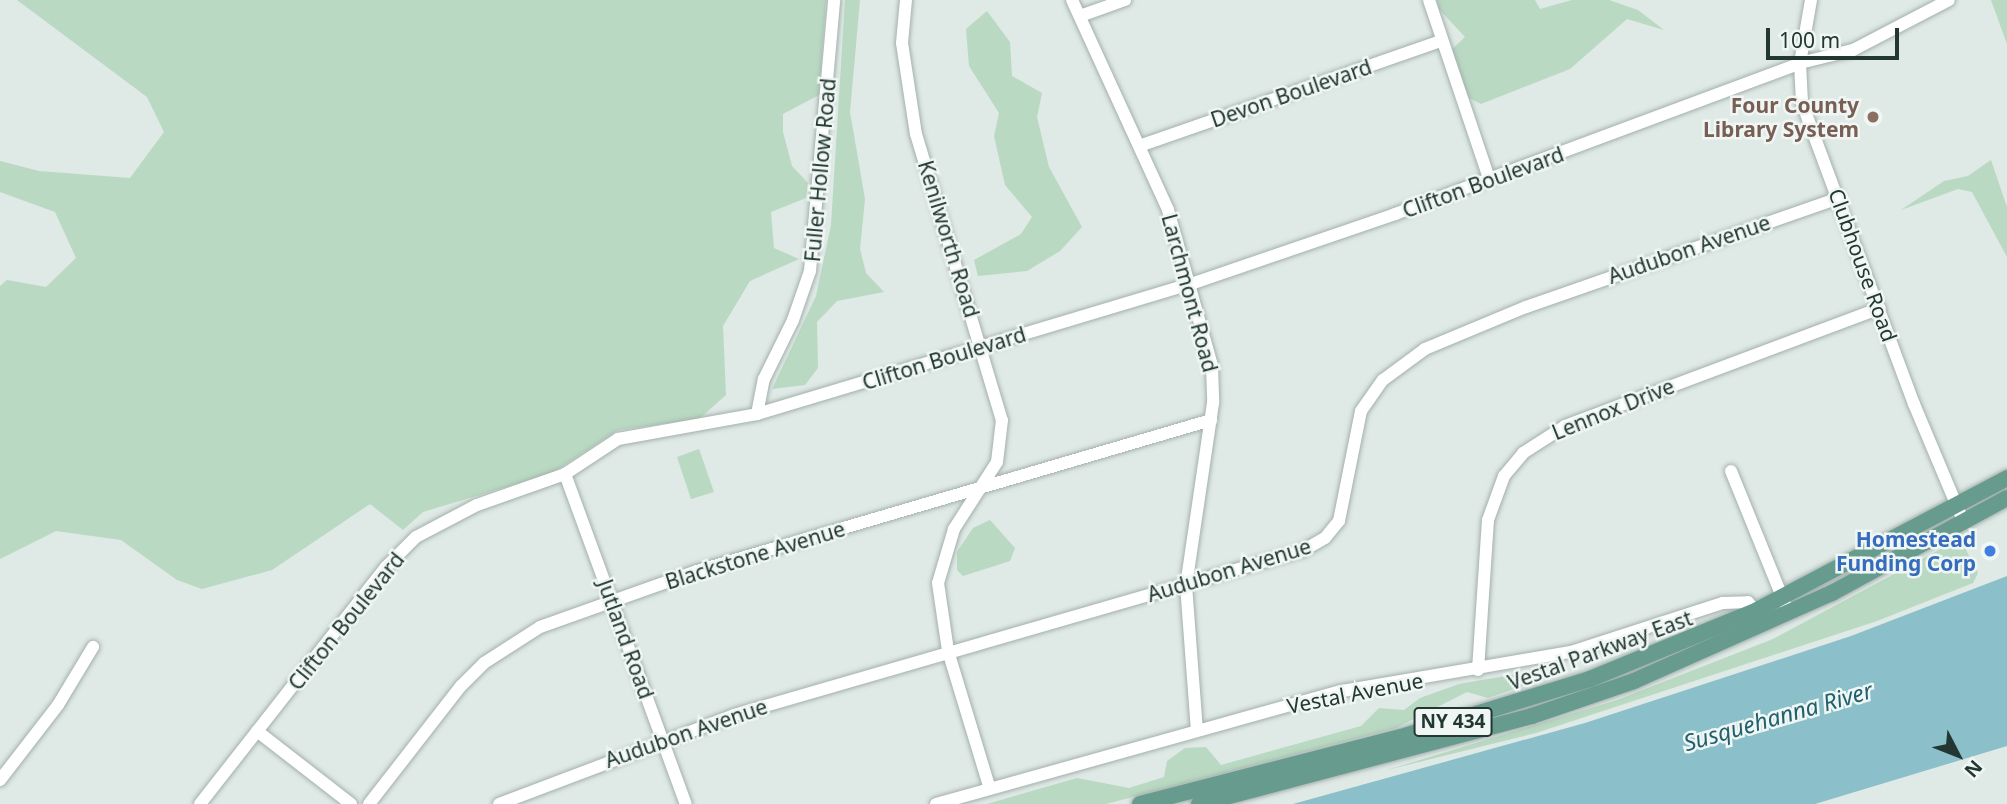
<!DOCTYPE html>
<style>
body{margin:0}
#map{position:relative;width:2007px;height:804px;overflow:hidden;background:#dfe9e5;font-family:"Noto Sans",sans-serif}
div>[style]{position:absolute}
.green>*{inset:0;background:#b9d9c2}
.water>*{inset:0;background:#8bbfca}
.roads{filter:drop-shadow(0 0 2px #a3b0ac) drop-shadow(0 0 2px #a3b0ac)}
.minor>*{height:12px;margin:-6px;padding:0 6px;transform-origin:6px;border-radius:6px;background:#fff}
.major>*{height:16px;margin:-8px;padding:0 8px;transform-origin:8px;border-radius:8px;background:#679b8e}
.dots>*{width:19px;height:19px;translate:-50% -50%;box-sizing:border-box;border:4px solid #eff6f3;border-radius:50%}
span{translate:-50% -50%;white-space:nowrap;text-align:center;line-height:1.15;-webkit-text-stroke:5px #eff6f3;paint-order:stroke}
.shield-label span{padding:2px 5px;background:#eff6f3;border:2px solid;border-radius:5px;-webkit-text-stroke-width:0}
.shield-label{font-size:19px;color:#223732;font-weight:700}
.street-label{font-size:21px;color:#223732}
.education-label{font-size:21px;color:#785e54;font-weight:700}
.right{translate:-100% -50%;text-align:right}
.shop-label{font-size:21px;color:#366cbe;font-weight:700}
.water-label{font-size:23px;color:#21606e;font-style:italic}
.north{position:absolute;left:1923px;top:720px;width:70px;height:70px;-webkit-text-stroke:5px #eff6f3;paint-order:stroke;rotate:132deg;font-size:19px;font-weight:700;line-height:28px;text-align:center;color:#223732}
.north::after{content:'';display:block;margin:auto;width:24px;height:32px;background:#223732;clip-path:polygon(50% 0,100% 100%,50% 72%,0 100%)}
.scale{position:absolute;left:1766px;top:28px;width:133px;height:32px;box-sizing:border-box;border:4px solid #223732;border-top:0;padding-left:9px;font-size:21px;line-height:24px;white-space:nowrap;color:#223732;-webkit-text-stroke:5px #eff6f3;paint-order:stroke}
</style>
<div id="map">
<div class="green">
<div style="clip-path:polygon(17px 0,826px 0,819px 95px,783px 114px,783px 132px,792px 166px,808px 183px,806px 198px,771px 212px,774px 248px,799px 259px,750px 281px,723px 326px,726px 395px,699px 419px,618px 430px,552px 473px,423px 512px,403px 530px,370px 504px,272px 570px,202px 589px,177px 580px,121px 540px,56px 531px,0 559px,0 286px,7px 280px,46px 287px,76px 258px,55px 212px,0 192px,0 161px,39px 171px,130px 178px,164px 132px,147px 97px)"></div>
<div style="clip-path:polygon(845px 0,860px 0,850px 112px,865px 199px,860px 249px,866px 273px,884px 292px,837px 301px,817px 322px,818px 368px,805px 385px,772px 389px,816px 296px,831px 225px)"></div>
<div style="clip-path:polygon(1437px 0,1535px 0,1540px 9px,1572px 0,1609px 0,1638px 10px,1664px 30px,1627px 19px,1570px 69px,1481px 104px,1469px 98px,1448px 53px,1465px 37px,1438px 8px)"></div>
<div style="clip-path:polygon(1991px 0,2007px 0,2007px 44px)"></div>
<div style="clip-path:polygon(987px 11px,1010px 42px,1012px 76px,1042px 93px,1037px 117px,1049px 167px,1082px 227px,1060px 251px,1027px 271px,978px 276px,974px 260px,1021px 234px,1032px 217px,1005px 185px,994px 136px,999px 113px,969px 66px,966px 29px)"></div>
<div style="clip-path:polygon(1991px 160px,2007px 207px,2007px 257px,1972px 192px,1958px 189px,1901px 210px,1944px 181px,1968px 176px)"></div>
<div style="clip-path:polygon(699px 449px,714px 492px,691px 499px,677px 457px)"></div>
<div style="clip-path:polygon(990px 520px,1015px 548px,1010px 561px,963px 576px,957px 570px,957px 552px,973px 528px)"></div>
<div style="clip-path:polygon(1952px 543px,1965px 548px,1978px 573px,1973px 583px,1877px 621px,1536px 733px,1387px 770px,1617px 700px,1773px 639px)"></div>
<div style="clip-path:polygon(1546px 669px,1547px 678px,1488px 698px,1467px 692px,1396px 728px,1106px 804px,987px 804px,1077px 778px,1129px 788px,1164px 777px,1167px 761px,1185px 748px,1206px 747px,1221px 765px,1361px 726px,1379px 708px,1404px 710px,1420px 698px,1459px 684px)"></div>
</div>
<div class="water">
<div style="clip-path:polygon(2007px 576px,2007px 746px,1815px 804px,1293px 804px,1585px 723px,1851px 636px)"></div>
</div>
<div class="roads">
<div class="minor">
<div style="left:906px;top:0;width:43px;rotate:95.3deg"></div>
<div style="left:902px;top:43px;width:92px;rotate:81.3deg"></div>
<div style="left:916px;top:134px;width:299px;rotate:73.3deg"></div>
<div style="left:1002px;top:420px;width:42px;rotate:96.8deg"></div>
<div style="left:997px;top:462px;width:80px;rotate:122.7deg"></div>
<div style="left:954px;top:529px;width:56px;rotate:106.5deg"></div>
<div style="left:938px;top:583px;width:69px;rotate:81.6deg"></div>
<div style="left:948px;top:651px;width:144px;rotate:73.1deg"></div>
<div style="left:1072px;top:0;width:231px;rotate:65.4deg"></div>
<div style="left:1168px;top:210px;width:162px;rotate:74.2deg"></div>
<div style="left:1212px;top:366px;width:37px;rotate:88deg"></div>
<div style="left:1213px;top:403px;width:184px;rotate:98.4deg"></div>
<div style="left:1186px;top:585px;width:145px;rotate:85.7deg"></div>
<div style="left:1429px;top:0;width:188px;rotate:71.4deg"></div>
<div style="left:1811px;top:0;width:64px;rotate:99.9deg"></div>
<div style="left:1800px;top:63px;width:40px;rotate:87.1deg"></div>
<div style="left:1802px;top:103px;width:321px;rotate:69.6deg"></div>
<div style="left:1914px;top:404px;width:129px;rotate:67.2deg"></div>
<div style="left:1080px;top:16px;width:48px;rotate:-19.6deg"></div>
<div style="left:1142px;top:145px;width:316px;rotate:-19.2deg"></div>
<div style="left:757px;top:414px;width:36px;rotate:-79deg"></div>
<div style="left:764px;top:379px;width:66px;rotate:-63.8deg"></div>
<div style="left:793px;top:320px;width:52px;rotate:-70.9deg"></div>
<div style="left:810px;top:271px;width:272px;rotate:-84.9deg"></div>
<div style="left:1731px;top:471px;width:154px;rotate:67.9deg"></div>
<div style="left:565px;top:474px;width:351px;rotate:69.9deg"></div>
<div style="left:1478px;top:670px;width:150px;rotate:-86.2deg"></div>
<div style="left:1488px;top:520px;width:47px;rotate:-70deg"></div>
<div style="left:1504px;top:476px;width:30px;rotate:-50deg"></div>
<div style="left:1523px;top:453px;width:50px;rotate:-32.7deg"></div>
<div style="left:1565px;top:426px;width:336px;rotate:-20.5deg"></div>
<div style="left:257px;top:731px;width:119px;rotate:37.8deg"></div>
<div style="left:0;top:780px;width:95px;rotate:-52.3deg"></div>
<div style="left:58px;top:705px;width:68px;rotate:-58.9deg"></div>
<div style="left:200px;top:804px;width:301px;rotate:-51.9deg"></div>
<div style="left:386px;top:567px;width:42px;rotate:-45deg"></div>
<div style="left:416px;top:537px;width:69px;rotate:-27.7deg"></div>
<div style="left:477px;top:505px;width:93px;rotate:-19.4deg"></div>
<div style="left:565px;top:474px;width:64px;rotate:-33.4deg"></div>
<div style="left:618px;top:439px;width:141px;rotate:-10.2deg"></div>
<div style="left:757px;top:414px;width:453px;rotate:-16.7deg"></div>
<div style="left:1191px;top:284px;width:216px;rotate:-18.9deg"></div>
<div style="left:1395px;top:214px;width:432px;rotate:-20.4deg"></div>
<div style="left:1800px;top:63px;width:55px;rotate:-13.8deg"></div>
<div style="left:1853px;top:50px;width:108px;rotate:-27.5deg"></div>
<div style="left:369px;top:804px;width:150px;rotate:-52.1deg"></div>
<div style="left:461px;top:686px;width:33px;rotate:-45deg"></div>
<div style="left:484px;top:663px;width:67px;rotate:-32.7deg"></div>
<div style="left:540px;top:627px;width:167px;rotate:-19.6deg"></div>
<div style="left:697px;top:571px;width:536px;rotate:-16.37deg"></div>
<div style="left:499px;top:804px;width:251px;rotate:-20.7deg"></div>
<div style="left:734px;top:715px;width:593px;rotate:-16.14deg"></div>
<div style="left:1304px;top:550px;width:24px;rotate:-30deg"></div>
<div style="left:1325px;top:538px;width:22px;rotate:-51deg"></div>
<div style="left:1339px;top:521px;width:112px;rotate:-78.7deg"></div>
<div style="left:1361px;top:411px;width:38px;rotate:-55deg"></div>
<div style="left:1383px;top:380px;width:52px;rotate:-36.4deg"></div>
<div style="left:1425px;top:349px;width:109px;rotate:-22.6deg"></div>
<div style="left:1526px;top:307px;width:331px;rotate:-19.2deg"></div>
<div style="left:936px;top:804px;width:421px;rotate:-15.6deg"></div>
<div style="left:1342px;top:691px;width:232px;rotate:-9.7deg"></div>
<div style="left:1571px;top:652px;width:160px;rotate:-17.9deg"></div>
<div style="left:1723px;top:603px;width:25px;rotate:-2deg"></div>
<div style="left:1748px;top:602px;width:17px;rotate:50deg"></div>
</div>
<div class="major">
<div style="left:1140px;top:804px;width:277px;rotate:-14.4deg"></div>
<div style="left:1408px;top:735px;width:190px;rotate:-17.1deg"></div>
<div style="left:1590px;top:679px;width:181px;rotate:-22.4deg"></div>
<div style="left:1757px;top:610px;width:283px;rotate:-27.8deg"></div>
<div style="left:1199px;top:804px;width:344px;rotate:-14.8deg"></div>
<div style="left:1532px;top:716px;width:108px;rotate:-18.9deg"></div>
<div style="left:1634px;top:681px;width:217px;rotate:-24deg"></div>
<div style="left:1832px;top:593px;width:199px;rotate:-28.5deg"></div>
</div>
</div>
<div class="dots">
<div style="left:1873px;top:117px;background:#8d6e63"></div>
<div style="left:1990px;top:551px;background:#3f7fe0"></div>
</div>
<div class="shield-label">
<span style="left:1453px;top:722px">NY 434</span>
</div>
<div class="street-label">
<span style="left:1291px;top:93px;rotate:-19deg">Devon Boulevard</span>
<span style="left:820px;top:170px;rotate:-85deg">Fuller Hollow Road</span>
<span style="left:1483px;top:182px;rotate:-20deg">Clifton Boulevard</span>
<span style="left:949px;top:239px;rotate:73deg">Kenilworth Road</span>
<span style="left:1689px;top:249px;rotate:-19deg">Audubon Avenue</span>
<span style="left:1863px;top:265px;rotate:70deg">Clubhouse Road</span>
<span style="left:1190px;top:293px;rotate:75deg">Larchmont Road</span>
<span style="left:944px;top:358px;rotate:-17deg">Clifton Boulevard</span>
<span style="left:1613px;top:409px;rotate:-22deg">Lennox Drive</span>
<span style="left:755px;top:555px;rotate:-17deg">Blackstone Avenue</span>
<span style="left:1229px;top:570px;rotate:-17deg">Audubon Avenue</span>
<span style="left:346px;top:621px;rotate:-51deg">Clifton Boulevard</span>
<span style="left:626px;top:639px;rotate:70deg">Jutland Road</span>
<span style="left:1600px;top:650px;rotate:-20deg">Vestal Parkway East</span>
<span style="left:1355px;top:693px;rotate:-11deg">Vestal Avenue</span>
<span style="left:686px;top:733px;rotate:-19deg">Audubon Avenue</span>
</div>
<div class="education-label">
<span class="right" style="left:1859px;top:117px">Four County<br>Library System</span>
</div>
<div class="shop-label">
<span class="right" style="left:1976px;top:551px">Homestead<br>Funding Corp</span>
</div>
<div class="water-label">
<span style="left:1778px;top:716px;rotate:-16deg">Susquehanna River</span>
</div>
<div class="north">N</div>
<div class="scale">100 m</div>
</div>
